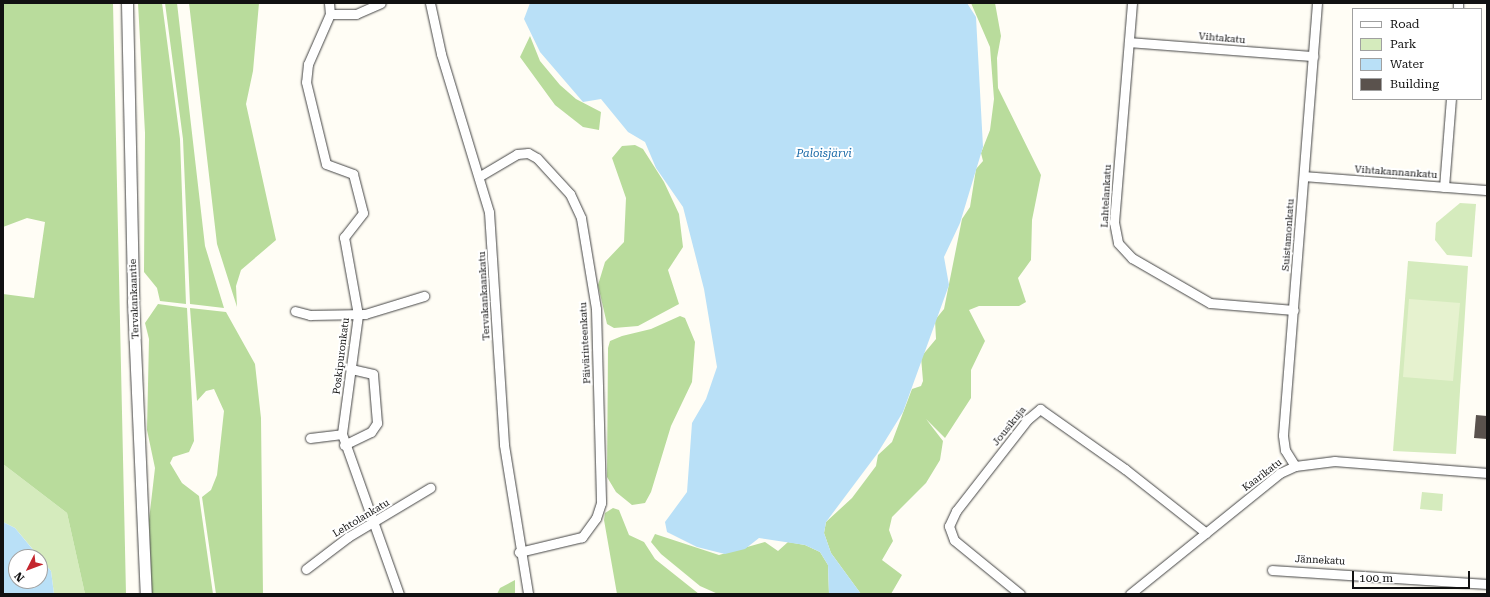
<!DOCTYPE html>
<meta charset="utf-8">
<style>
body{margin:0}
#map{position:relative;width:1490px;height:597px;overflow:hidden;background:#fffdf5;font-family:"Roboto Serif",serif}
div>[style]{position:absolute}
.green>*{inset:0;background:#d5ebbd}
.forest>*{inset:0;background:#b9dc9c}
.pitch>*{inset:0;background:#e6f2cf}
.water>*{inset:0;background:#b9e0f7}
.building>*{inset:0;background:#5a524d}
.roads{filter:drop-shadow(0 0 1px #444) drop-shadow(0 0 1px #444)}
.minor>*{height:9px;margin:-4.5px;padding:0 4.5px;transform-origin:4.5px;border-radius:4.5px;background:#fff}
.tertiary>*{height:11px;margin:-5.5px;padding:0 5.5px;transform-origin:5.5px;border-radius:5.5px;background:#fff}
span{translate:-50% -50%;white-space:nowrap;text-align:center;line-height:1.15;-webkit-text-stroke:4px #fff;paint-order:stroke}
.street-label{font-size:10px;color:#111}
.water-label{font-size:11px;color:#1768a6;font-style:italic}
.frame{position:absolute;inset:0;border:4px solid #111;pointer-events:none}
.legend{position:absolute;left:1352px;top:8px;width:130px;height:92px;box-sizing:border-box;background:#fff;border:1px solid #a0a0a0;margin:0;padding:5px 7px;list-style:none;font-size:12px;color:#111}
.legend li{display:flex;align-items:center;gap:8px;height:20px}
.legend b{width:20px;border:1px solid #a0a0a0}
.north{position:absolute;left:8px;top:549px;width:40px;height:40px;box-sizing:border-box;background:#fff;border:1px solid #a0a0a0;border-radius:50%;rotate:228deg;font-size:11px;font-weight:700;line-height:16px;text-align:center;color:#111}
.north::after{content:'';display:block;margin:auto;width:14px;height:18px;background:#c4262e;clip-path:polygon(50% 0,100% 100%,50% 72%,0 100%)}
.scale{position:absolute;left:1352px;top:571px;width:118px;height:18px;box-sizing:border-box;border:2px solid #111;border-top:0;padding-left:5px;font-size:12px;line-height:14px;white-space:nowrap;color:#111;-webkit-text-stroke:3px #fff;paint-order:stroke}
</style>
<div id="map">
<div class="green">
<div style="clip-path:polygon(1460px 203px,1476px 204px,1472px 257px,1447px 255px,1435px 240px,1436px 223px)"></div>
<div style="clip-path:polygon(1408px 261px,1468px 266px,1456px 454px,1393px 451px)"></div>
<div style="clip-path:polygon(3px 464px,67px 513px,85px 594px,54px 594px,51px 571px,15px 528px,3px 522px)"></div>
<div style="clip-path:polygon(1422px 492px,1443px 494px,1442px 511px,1420px 509px)"></div>
</div>
<div class="forest">
<div style="clip-path:polygon(3px 3px,113px 3px,126px 594px,85px 594px,67px 513px,3px 464px,3px 294px,34px 298px,45px 222px,27px 218px,3px 227px)"></div>
<div style="clip-path:polygon(138px 3px,162px 3px,180px 139px,186px 304px,160px 301px,157px 288px,144px 272px,145px 133px)"></div>
<div style="clip-path:polygon(165px 3px,177px 3px,205px 246px,224px 308px,190px 304px,183px 139px)"></div>
<div style="clip-path:polygon(189px 3px,259px 3px,253px 71px,246px 104px,276px 240px,241px 270px,236px 286px,237px 307px,217px 244px)"></div>
<div style="clip-path:polygon(971px 3px,995px 3px,1001px 36px,997px 58px,998px 88px,1041px 175px,1032px 220px,1031px 260px,1018px 278px,1026px 302px,1019px 306px,979px 306px,969px 310px,985px 341px,971px 370px,971px 398px,945px 438px,926px 419px,943px 441px,940px 460px,926px 483px,892px 517px,889px 530px,893px 541px,882px 560px,902px 575px,891px 594px,861px 594px,831px 553px,824px 533px,826px 522px,852px 498px,876px 466px,878px 455px,892px 442px,912px 389px,921px 386px,923px 381px,921px 357px,936px 339px,935px 320px,944px 309px,962px 219px,970px 207px,976px 169px,983px 161px,981px 153px,990px 130px,994px 99px,990px 47px)"></div>
<div style="clip-path:polygon(530px 36px,540px 61px,560px 85px,576px 99px,601px 112px,599px 130px,583px 127px,555px 105px,520px 57px)"></div>
<div style="clip-path:polygon(635px 145px,643px 149px,664px 182px,679px 214px,683px 247px,668px 270px,679px 304px,638px 326px,614px 328px,607px 324px,598px 285px,605px 262px,624px 242px,626px 198px,612px 158px,622px 146px)"></div>
<div style="clip-path:polygon(158px 304px,187px 308px,194px 441px,189px 452px,173px 457px,170px 463px,182px 483px,199px 496px,213px 594px,152px 594px,149px 520px,155px 468px,147px 430px,149px 339px,145px 323px)"></div>
<div style="clip-path:polygon(190px 308px,226px 312px,255px 364px,261px 418px,263px 594px,216px 594px,202px 497px,211px 490px,217px 475px,224px 411px,214px 389px,206px 391px,197px 401px)"></div>
<div style="clip-path:polygon(680px 316px,685px 318px,695px 342px,692px 382px,671px 426px,651px 492px,645px 503px,632px 505px,616px 492px,607px 477px,608px 348px,610px 341px,622px 336px,651px 329px)"></div>
<div style="clip-path:polygon(613px 508px,619px 510px,629px 535px,644px 542px,655px 559px,699px 594px,617px 594px,604px 520px,605px 513px)"></div>
<div style="clip-path:polygon(655px 534px,719px 555px,765px 542px,778px 551px,788px 542px,805px 545px,820px 552px,828px 565px,829px 594px,718px 594px,700px 586px,661px 554px,651px 542px)"></div>
<div style="clip-path:polygon(515px 580px,515px 594px,497px 594px,500px 588px)"></div>
</div>
<div class="pitch">
<div style="clip-path:polygon(1409px 299px,1460px 303px,1453px 381px,1403px 377px)"></div>
</div>
<div class="water">
<div style="clip-path:polygon(530px 3px,967px 3px,976px 17px,983px 147px,960px 223px,944px 257px,949px 285px,903px 412px,877px 454px,826px 522px,824px 533px,831px 553px,861px 594px,829px 594px,828px 565px,820px 552px,805px 545px,759px 538px,745px 549px,725px 554px,697px 547px,667px 532px,665px 522px,687px 492px,692px 423px,706px 399px,717px 367px,704px 289px,683px 207px,656px 168px,645px 142px,628px 132px,601px 99px,583px 102px,540px 52px,524px 19px)"></div>
<div style="clip-path:polygon(3px 522px,15px 528px,39px 557px,16px 557px,16px 581px,40px 581px,40px 558px,51px 571px,54px 594px,3px 594px)"></div>
</div>
<div class="building">
<div style="clip-path:polygon(1476px 415px,1487px 416px,1487px 439px,1474px 438px)"></div>
</div>
<div class="roads">
<div class="minor">
<div style="left:329px;top:3px;width:11px;rotate:85deg"></div>
<div style="left:330px;top:14px;width:55px;rotate:113.7deg"></div>
<div style="left:308px;top:64px;width:18px;rotate:96deg"></div>
<div style="left:306px;top:82px;width:84px;rotate:76.3deg"></div>
<div style="left:326px;top:164px;width:29px;rotate:20deg"></div>
<div style="left:353px;top:174px;width:40px;rotate:75.6deg"></div>
<div style="left:363px;top:213px;width:31px;rotate:128deg"></div>
<div style="left:344px;top:237px;width:79px;rotate:79.8deg"></div>
<div style="left:358px;top:315px;width:120px;rotate:97.7deg"></div>
<div style="left:342px;top:434px;width:170px;rotate:70.4deg"></div>
<div style="left:430px;top:3px;width:52px;rotate:77.8deg"></div>
<div style="left:441px;top:54px;width:165px;rotate:73.1deg"></div>
<div style="left:489px;top:212px;width:233px;rotate:86.3deg"></div>
<div style="left:504px;top:445px;width:151px;rotate:80.8deg"></div>
<div style="left:1132px;top:3px;width:220px;rotate:94.7deg"></div>
<div style="left:1114px;top:222px;width:21px;rotate:79deg"></div>
<div style="left:1118px;top:243px;width:21px;rotate:47deg"></div>
<div style="left:1132px;top:258px;width:90px;rotate:30deg"></div>
<div style="left:1210px;top:303px;width:84px;rotate:4.8deg"></div>
<div style="left:1458px;top:9px;width:6px;rotate:-90deg"></div>
<div style="left:330px;top:14px;width:26px"></div>
<div style="left:356px;top:14px;width:27px;rotate:-24deg"></div>
<div style="left:1129px;top:42px;width:185px;rotate:4.4deg"></div>
<div style="left:480px;top:176px;width:43px;rotate:-30.7deg"></div>
<div style="left:517px;top:154px;width:11px;rotate:-5deg"></div>
<div style="left:528px;top:153px;width:10px;rotate:29deg"></div>
<div style="left:537px;top:158px;width:49px;rotate:47.5deg"></div>
<div style="left:570px;top:194px;width:26px;rotate:65deg"></div>
<div style="left:581px;top:218px;width:92px;rotate:80.6deg"></div>
<div style="left:596px;top:309px;width:194px;rotate:88.5deg"></div>
<div style="left:601px;top:503px;width:16px;rotate:108deg"></div>
<div style="left:596px;top:518px;width:24px;rotate:126deg"></div>
<div style="left:582px;top:537px;width:65px;rotate:166.6deg"></div>
<div style="left:1304px;top:176px;width:184px;rotate:4.4deg"></div>
<div style="left:1444px;top:187px;width:88px;rotate:-85.5deg"></div>
<div style="left:295px;top:311px;width:16px;rotate:15deg"></div>
<div style="left:310px;top:315px;width:55px;rotate:-1deg"></div>
<div style="left:365px;top:314px;width:62px;rotate:-17deg"></div>
<div style="left:310px;top:438px;width:32px;rotate:-7deg"></div>
<div style="left:344px;top:445px;width:30px;rotate:-26deg"></div>
<div style="left:371px;top:432px;width:11px;rotate:-56deg"></div>
<div style="left:377px;top:423px;width:49px;rotate:-94.7deg"></div>
<div style="left:373px;top:374px;width:23px;rotate:-167deg"></div>
<div style="left:1295px;top:466px;width:19px;rotate:-122deg"></div>
<div style="left:1285px;top:450px;width:15px;rotate:-98deg"></div>
<div style="left:1283px;top:435px;width:433px;rotate:-85.5deg"></div>
<div style="left:306px;top:569px;width:53px;rotate:-37.3deg"></div>
<div style="left:348px;top:537px;width:96px;rotate:-30.9deg"></div>
<div style="left:1272px;top:570px;width:215px;rotate:3.7deg"></div>
<div style="left:1020px;top:594px;width:85px;rotate:-140.7deg"></div>
<div style="left:954px;top:540px;width:15px;rotate:-110deg"></div>
<div style="left:949px;top:526px;width:17px;rotate:-65deg"></div>
<div style="left:956px;top:511px;width:117px;rotate:-52deg"></div>
<div style="left:1028px;top:419px;width:16px;rotate:-40deg"></div>
<div style="left:1040px;top:409px;width:104px;rotate:35.2deg"></div>
<div style="left:1125px;top:469px;width:103px;rotate:38.3deg"></div>
<div style="left:1130px;top:594px;width:193px;rotate:-38.9deg"></div>
<div style="left:1280px;top:473px;width:17px;rotate:-25deg"></div>
<div style="left:1295px;top:466px;width:40px;rotate:-7.1deg"></div>
<div style="left:1335px;top:461px;width:152px;rotate:4.5deg"></div>
</div>
<div class="tertiary">
<div style="left:127px;top:3px;width:298px;rotate:88.8deg"></div>
<div style="left:133px;top:301px;width:293px;rotate:87.5deg"></div>
</div>
</div>
<div class="street-label">
<span style="left:1222px;top:38px;rotate:5deg">Vihtakatu</span>
<span style="left:1396px;top:172px;rotate:4deg">Vihtakannankatu</span>
<span style="left:1106px;top:196px;rotate:-87deg">Lahtelankatu</span>
<span style="left:1288px;top:235px;rotate:-86deg">Suistamonkatu</span>
<span style="left:484px;top:296px;rotate:-93deg">Tervakankaankatu</span>
<span style="left:134px;top:299px;rotate:-92deg">Tervakankaantie</span>
<span style="left:585px;top:343px;rotate:-93deg">Päivärinteenkatu</span>
<span style="left:341px;top:356px;rotate:-83deg">Poskipuronkatu</span>
<span style="left:1009px;top:426px;rotate:-51deg">Jousikuja</span>
<span style="left:1262px;top:475px;rotate:-37deg">Kaarikatu</span>
<span style="left:361px;top:518px;rotate:-31deg">Lehtolankatu</span>
<span style="left:1320px;top:560px;rotate:3deg">Jännekatu</span>
</div>
<div class="water-label">
<span style="left:824px;top:154px">Paloisjärvi</span>
</div>
<div class="frame"></div>
<ul class="legend">
<li><b style="height:5px;background:#fff"></b>Road</li>
<li><b style="height:11px;background:#d5ebbd"></b>Park</li>
<li><b style="height:11px;background:#b9e0f7"></b>Water</li>
<li><b style="height:11px;background:#5a524d"></b>Building</li>
</ul>
<div class="north">N</div>
<div class="scale">100 m</div>
</div>
